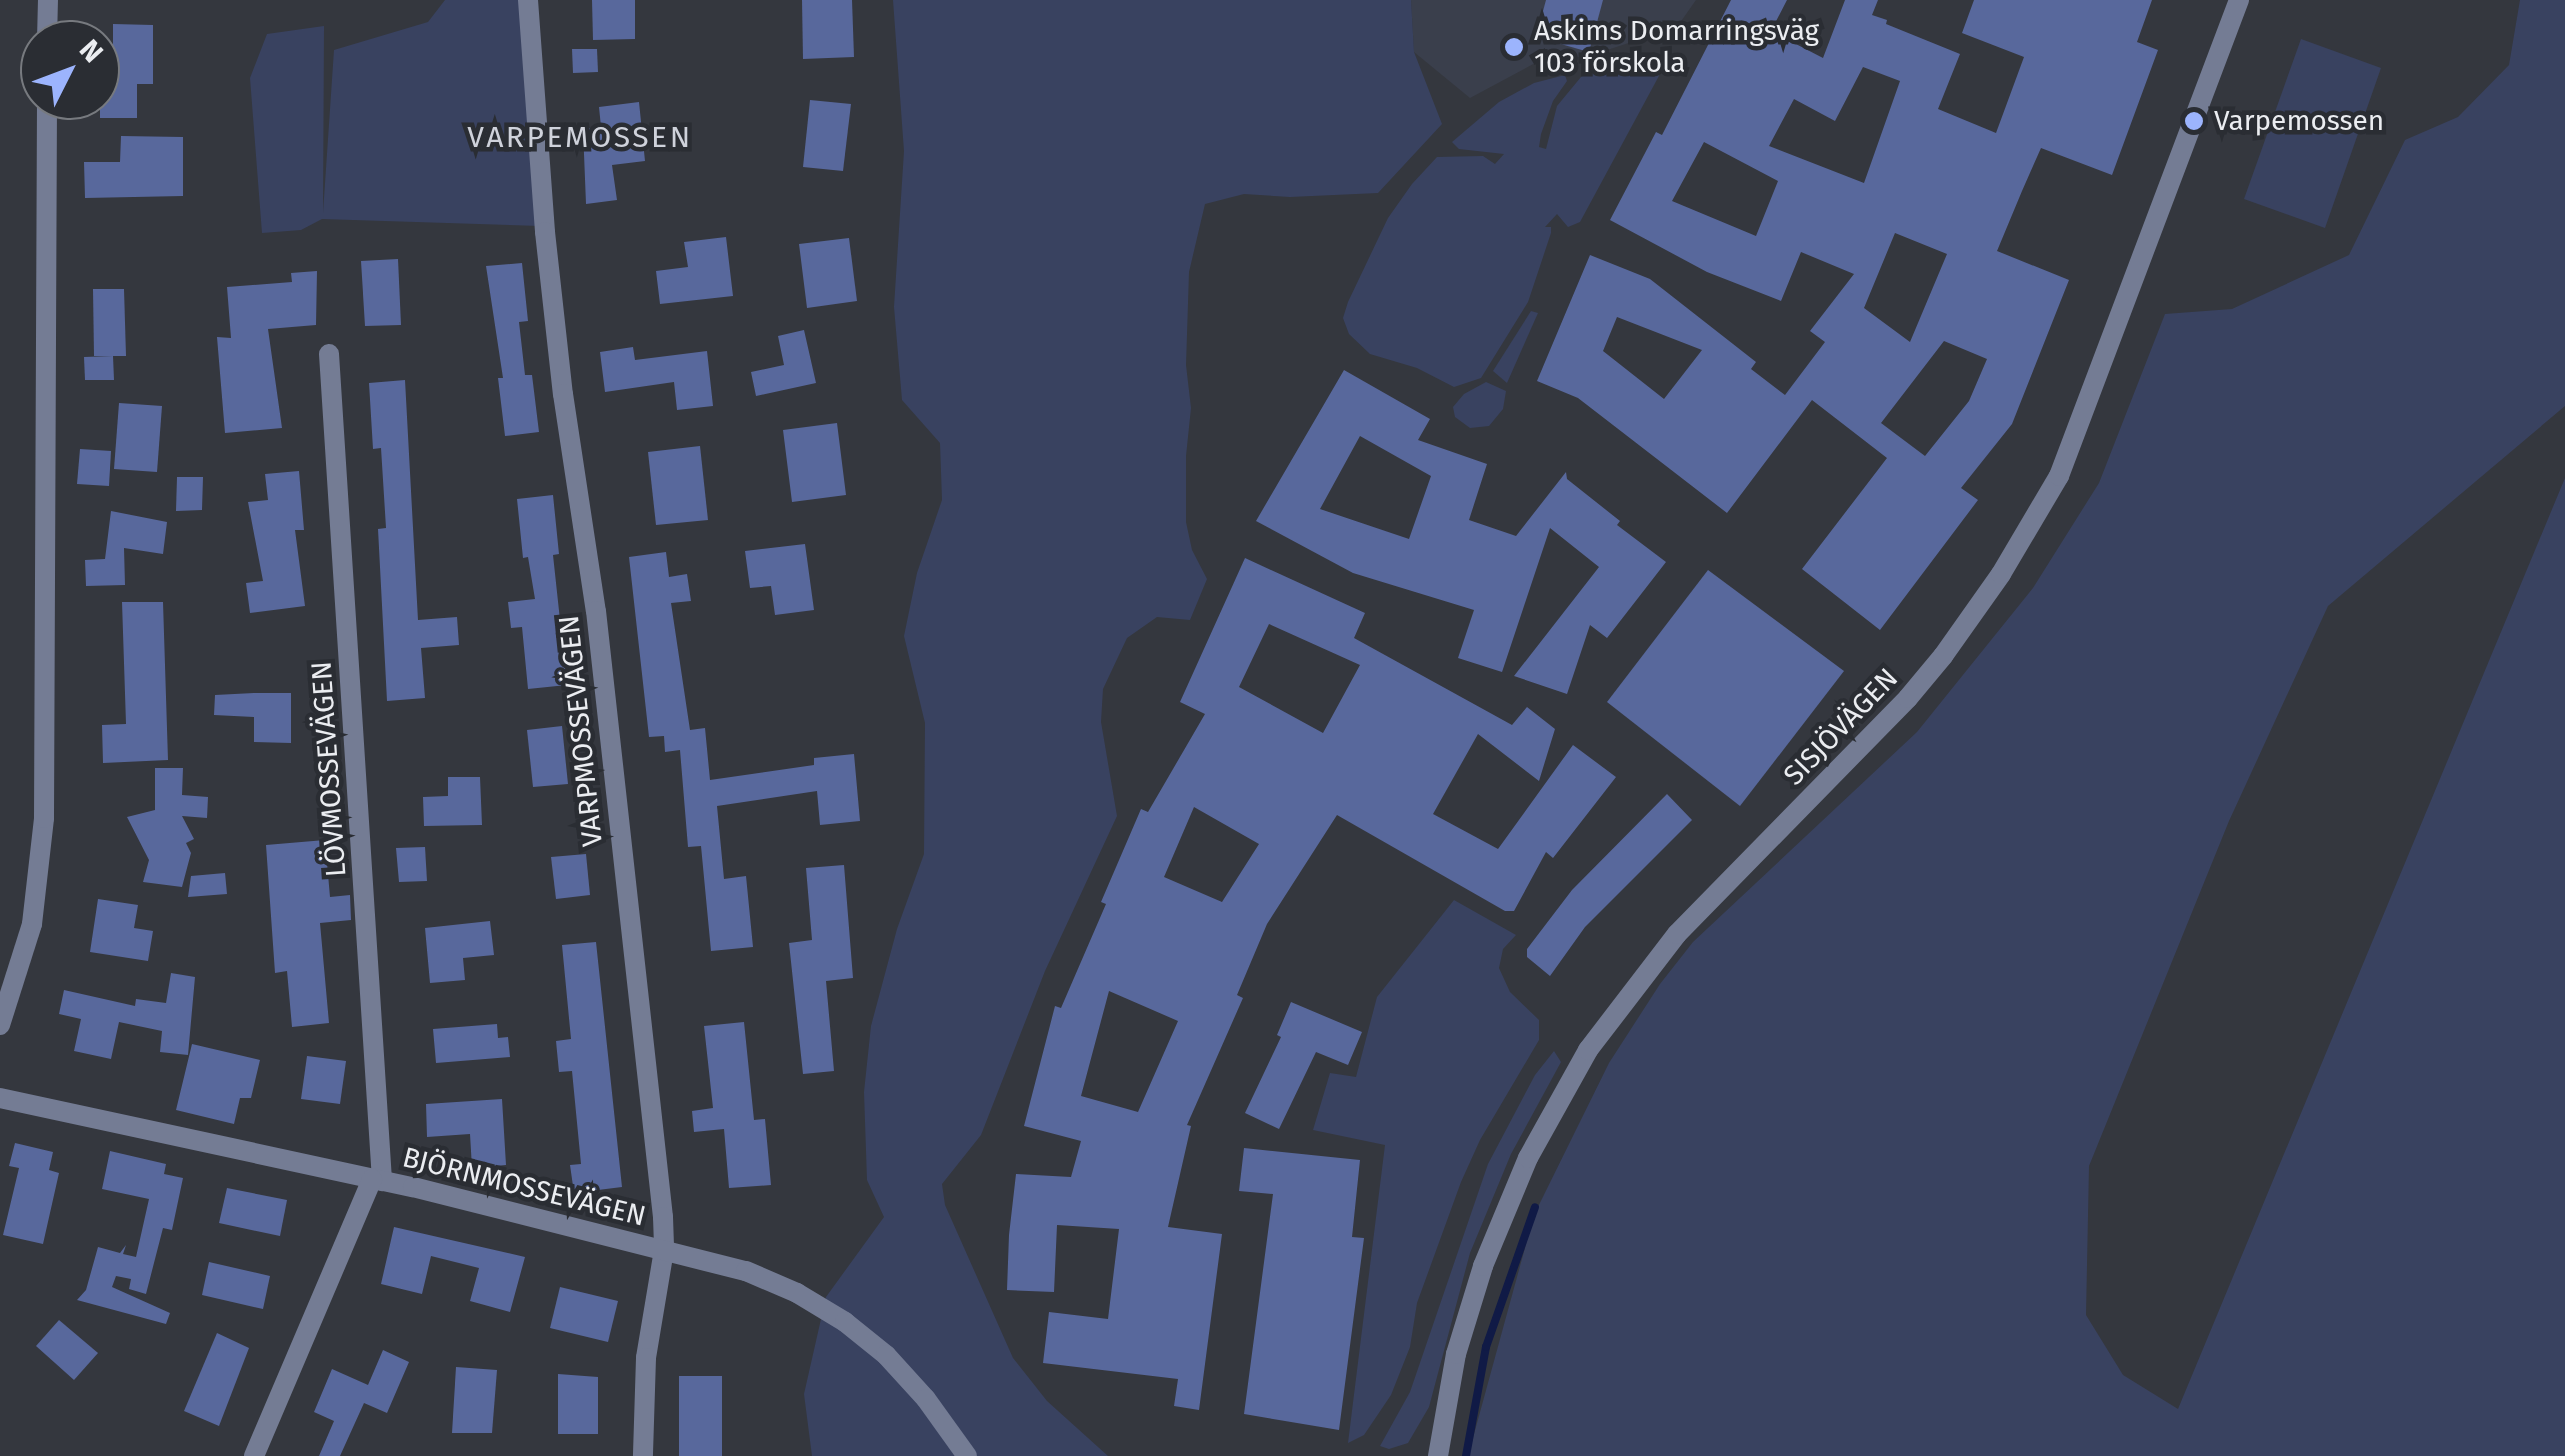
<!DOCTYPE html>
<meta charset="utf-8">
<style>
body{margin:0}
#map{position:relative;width:2565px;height:1456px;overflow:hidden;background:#34373e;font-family:"Fira Sans",sans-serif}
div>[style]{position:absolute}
.built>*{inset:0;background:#3a3f4c}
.green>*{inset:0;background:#394260}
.stream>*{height:8px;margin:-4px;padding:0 4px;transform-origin:4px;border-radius:4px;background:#101a46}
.building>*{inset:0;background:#58689c}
.street>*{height:20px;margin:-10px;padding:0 10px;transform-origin:10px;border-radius:10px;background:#747c94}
.dots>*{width:28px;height:28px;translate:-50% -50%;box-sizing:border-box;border:5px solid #2a2d33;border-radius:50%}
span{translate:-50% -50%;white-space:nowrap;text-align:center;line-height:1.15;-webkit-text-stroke:9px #2a2d33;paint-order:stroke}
.poi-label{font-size:28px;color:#ebedf1}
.left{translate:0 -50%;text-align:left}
.street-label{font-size:28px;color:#ebedf1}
.neighbourhood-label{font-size:30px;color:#cfd2db;letter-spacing:2.5px}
.north{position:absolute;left:20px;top:20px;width:100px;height:100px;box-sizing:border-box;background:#2a2d33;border:2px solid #777a7f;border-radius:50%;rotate:48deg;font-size:28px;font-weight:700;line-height:40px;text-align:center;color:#ebedf1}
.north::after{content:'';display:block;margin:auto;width:35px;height:45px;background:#9cb4fd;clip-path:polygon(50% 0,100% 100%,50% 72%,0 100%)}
</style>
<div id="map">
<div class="built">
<div style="clip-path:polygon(1411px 0,1696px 0,1677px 27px,1589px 56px,1537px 62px,1470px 98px,1414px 52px)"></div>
</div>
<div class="green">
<div style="clip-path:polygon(445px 0,523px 0,540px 226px,322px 219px,301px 230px,262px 233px,250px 78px,267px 34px,324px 26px,323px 213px,334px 50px,428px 22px)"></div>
<div style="clip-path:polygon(893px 0,1411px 0,1414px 52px,1442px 124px,1378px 193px,1290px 197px,1244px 194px,1205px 204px,1189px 272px,1186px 365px,1191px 408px,1186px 456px,1186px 522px,1192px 550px,1207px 579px,1190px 620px,1157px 617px,1127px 638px,1103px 689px,1101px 722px,1117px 816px,1045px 971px,981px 1135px,942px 1184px,945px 1205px,1013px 1358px,1047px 1401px,1108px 1456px,812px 1456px,804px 1394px,826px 1297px,884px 1217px,867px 1180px,864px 1092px,871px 1026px,897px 929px,924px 854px,925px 723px,904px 636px,917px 573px,942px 500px,940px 443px,902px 400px,894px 307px,904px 151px)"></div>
<div style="clip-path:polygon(2520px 0,2565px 0,2565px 406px,2328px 606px,2229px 821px,2089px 1166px,2086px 1315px,2123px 1375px,2178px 1409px,2565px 478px,2565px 1456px,1468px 1456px,1534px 1215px,1609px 1063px,1660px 984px,1693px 942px,1917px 732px,2033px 588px,2099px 483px,2165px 314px,2232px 309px,2349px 255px,2405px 140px,2458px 117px,2509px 65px)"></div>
<div style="clip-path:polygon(2301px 39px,2381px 68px,2325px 228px,2244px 199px)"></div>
<div style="clip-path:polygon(1651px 60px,1661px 66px,1660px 74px,1580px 222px,1568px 227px,1557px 214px,1545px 227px,1551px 227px,1551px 233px,1528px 302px,1481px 378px,1454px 387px,1417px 368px,1370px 354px,1349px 334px,1343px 318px,1348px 302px,1388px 218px,1412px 184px,1437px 157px,1483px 156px,1495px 164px,1504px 154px,1459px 149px,1452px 142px,1499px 102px,1534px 83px,1565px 75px,1567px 81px,1553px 101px,1541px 134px,1539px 147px,1546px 149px,1557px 106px,1581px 77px,1589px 71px)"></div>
<div style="clip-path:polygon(1531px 311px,1538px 313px,1507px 383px,1493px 371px)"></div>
<div style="clip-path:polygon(1486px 382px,1506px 391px,1503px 409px,1489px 426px,1470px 428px,1455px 417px,1453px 407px,1464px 394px)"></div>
<div style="clip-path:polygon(1454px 900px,1516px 935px,1503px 949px,1499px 968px,1510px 992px,1539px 1020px,1539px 1040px,1480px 1140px,1461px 1182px,1417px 1303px,1410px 1347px,1391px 1395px,1364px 1435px,1348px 1443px,1385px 1145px,1313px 1130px,1330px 1073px,1356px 1077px,1377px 997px)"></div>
<div style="clip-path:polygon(1554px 1051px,1561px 1062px,1511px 1154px,1470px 1253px,1429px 1407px,1408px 1443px,1389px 1449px,1380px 1446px,1410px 1392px,1488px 1164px,1535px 1075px)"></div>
</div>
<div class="stream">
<div style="left:1466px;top:1456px;width:111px;rotate:-79.6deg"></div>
<div style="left:1486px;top:1347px;width:148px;rotate:-70.7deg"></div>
</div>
<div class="building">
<div style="clip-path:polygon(592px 0,635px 0,635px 39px,593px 40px)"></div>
<div style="clip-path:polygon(802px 0,852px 0,854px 57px,803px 59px)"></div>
<div style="clip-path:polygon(1546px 0,1603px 0,1589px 52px,1536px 37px)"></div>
<div style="clip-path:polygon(evenodd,1731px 0,1787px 0,1771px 31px,1823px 58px,1845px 0,1878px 0,1872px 15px,1887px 20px,1886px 24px,1960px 54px,1938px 109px,1996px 133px,2024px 57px,1962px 33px,1974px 0,2152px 0,2137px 42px,2158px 50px,2112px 175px,2041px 148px,2022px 191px,1997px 251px,2069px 280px,2012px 424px,1961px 488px,1978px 500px,1880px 630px,1802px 569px,1887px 458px,1812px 400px,1727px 513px,1578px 398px,1537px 381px,1590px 255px,1650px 279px,1756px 362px,1751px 369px,1785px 395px,1825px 342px,1810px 331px,1854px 274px,1801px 252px,1781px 301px,1707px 272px,1610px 220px,1656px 132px,1662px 135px,1731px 0,1863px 67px,1900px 81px,1864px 183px,1769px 146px,1794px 99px,1835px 121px,1863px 67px,1731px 0,1704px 142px,1778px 181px,1756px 236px,1672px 201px,1704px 142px,1731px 0,1895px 233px,1947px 254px,1910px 342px,1864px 308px,1895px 233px,1731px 0,1617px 317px,1702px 350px,1664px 399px,1603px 351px,1617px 317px,1731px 0,1944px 341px,1987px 359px,1969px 401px,1925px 456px,1881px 423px,1944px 341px)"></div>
<div style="clip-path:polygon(113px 24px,153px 25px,153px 84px,137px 84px,137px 118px,100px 118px,100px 96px,113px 96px)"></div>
<div style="clip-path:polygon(572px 49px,597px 49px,598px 72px,573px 73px)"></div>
<div style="clip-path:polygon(810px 100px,851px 104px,843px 171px,803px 167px)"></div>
<div style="clip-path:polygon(639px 102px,645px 161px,612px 165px,617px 200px,586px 204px,583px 129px,601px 127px,599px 107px)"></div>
<div style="clip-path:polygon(121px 136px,183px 137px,183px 196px,85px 198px,84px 162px,120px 162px)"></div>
<div style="clip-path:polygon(726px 237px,733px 296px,660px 304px,656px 271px,688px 267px,684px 242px)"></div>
<div style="clip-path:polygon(849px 238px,857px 301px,807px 308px,799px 244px)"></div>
<div style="clip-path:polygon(398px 259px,401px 325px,365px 326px,361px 261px)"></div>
<div style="clip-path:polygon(522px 263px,528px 321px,519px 322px,525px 375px,532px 375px,539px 432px,505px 436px,498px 378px,503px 378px,486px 266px)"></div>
<div style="clip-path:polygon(317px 271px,316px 325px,268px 329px,282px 428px,225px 433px,217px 337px,231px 338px,227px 287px,292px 282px,291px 273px)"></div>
<div style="clip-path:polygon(93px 289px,124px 289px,126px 356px,94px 356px)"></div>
<div style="clip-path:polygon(804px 330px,816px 383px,756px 396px,751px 372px,784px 365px,778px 336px)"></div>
<div style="clip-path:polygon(633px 347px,635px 360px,707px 351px,713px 406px,677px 410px,674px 382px,605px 392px,600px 352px)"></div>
<div style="clip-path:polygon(113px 356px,114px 380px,85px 380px,84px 357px)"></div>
<div style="clip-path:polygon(evenodd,1344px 370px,1430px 419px,1418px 440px,1487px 464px,1469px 520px,1516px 536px,1566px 472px,1567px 479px,1620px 521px,1617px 525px,1666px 562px,1607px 638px,1590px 625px,1567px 694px,1514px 676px,1599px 567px,1550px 528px,1502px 672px,1458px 658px,1474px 610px,1353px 573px,1256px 521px,1344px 370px,1360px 436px,1431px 476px,1409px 539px,1320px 509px,1360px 436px)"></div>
<div style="clip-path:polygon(405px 380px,418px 620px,457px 617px,459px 645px,421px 648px,425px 698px,387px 701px,378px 529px,386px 528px,381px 448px,373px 449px,369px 383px)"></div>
<div style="clip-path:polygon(119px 403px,162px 406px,157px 472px,114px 469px)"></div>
<div style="clip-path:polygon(837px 423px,846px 495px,792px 502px,783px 430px)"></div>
<div style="clip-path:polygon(700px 446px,708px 520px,656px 525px,648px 452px)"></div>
<div style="clip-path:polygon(80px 449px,111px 451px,109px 486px,77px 484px)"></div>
<div style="clip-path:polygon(299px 471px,304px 530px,295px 530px,305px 606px,250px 613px,246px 583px,263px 581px,248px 502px,268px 500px,265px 474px)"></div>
<div style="clip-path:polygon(177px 477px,203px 477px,202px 510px,176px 511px)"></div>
<div style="clip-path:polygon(553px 495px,559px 554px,553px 555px,567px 685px,528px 689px,522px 627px,511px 628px,508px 602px,535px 599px,528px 557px,523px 558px,517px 499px)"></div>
<div style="clip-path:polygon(111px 511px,167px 522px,163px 554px,124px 548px,125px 585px,86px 586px,85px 560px,105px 559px)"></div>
<div style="clip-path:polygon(805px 544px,814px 610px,775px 615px,771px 586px,750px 588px,745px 551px)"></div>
<div style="clip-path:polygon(666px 552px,669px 577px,687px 574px,691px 601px,671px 603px,690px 730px,705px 728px,710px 780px,814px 765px,814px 758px,854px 754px,860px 821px,820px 825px,817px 791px,717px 806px,724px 879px,746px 876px,753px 947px,711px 951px,701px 846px,688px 847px,680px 750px,665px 752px,664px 736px,649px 737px,629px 557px)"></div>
<div style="clip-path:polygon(evenodd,1245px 558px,1365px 613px,1354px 638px,1512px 725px,1527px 707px,1555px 729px,1539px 781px,1478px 734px,1433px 814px,1498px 849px,1573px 745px,1616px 777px,1553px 858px,1546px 852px,1514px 911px,1505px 911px,1337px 815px,1267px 924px,1237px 995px,1243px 998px,1187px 1125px,1191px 1126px,1168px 1227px,1222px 1234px,1199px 1410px,1174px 1406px,1178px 1379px,1043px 1363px,1049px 1312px,1108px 1319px,1119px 1229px,1057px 1225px,1054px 1292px,1007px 1290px,1009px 1235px,1016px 1174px,1071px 1177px,1081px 1141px,1024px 1126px,1055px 1006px,1061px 1008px,1106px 904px,1101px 902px,1141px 809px,1148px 812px,1205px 714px,1180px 702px,1245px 558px,1269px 624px,1360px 665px,1323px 733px,1239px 687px,1269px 624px,1245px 558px,1194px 807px,1259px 844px,1222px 902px,1164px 877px,1194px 807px,1245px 558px,1109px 991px,1178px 1021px,1138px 1112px,1081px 1096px,1109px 991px)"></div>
<div style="clip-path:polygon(1708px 570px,1844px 671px,1740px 806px,1607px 702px)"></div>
<div style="clip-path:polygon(122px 602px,163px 602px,168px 760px,103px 763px,102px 725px,126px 724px)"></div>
<div style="clip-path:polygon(254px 693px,291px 693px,291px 743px,254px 742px,254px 717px,214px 715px,215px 695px)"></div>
<div style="clip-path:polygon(562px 726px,568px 784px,533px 787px,527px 730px)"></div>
<div style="clip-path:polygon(155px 768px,183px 768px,182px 795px,208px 797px,207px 818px,182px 816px,194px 839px,186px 843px,191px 853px,182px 887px,143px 882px,149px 860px,127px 817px,155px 810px)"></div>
<div style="clip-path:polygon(448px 777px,480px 777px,482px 825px,424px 826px,423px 797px,448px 796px)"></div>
<div style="clip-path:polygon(1667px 794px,1692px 820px,1585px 927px,1550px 976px,1527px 957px,1527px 949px,1572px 890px)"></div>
<div style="clip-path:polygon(325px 840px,330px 897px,350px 895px,351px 920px,320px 923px,329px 1023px,292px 1027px,287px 971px,275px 973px,266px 845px)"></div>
<div style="clip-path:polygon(425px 847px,427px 881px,399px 882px,396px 848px)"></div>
<div style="clip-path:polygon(586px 854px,590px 895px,556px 899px,551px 857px)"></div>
<div style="clip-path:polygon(844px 865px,853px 978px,826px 981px,834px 1071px,803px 1074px,789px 943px,812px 940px,806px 868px)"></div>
<div style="clip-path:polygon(225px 873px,227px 894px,188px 897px,191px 876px)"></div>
<div style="clip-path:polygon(98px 899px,138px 905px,134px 928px,153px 931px,148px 961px,90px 952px)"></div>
<div style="clip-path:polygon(490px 921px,494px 955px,463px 958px,465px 980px,430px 983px,425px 928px)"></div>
<div style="clip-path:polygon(596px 942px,622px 1187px,574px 1193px,570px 1165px,581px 1164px,572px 1071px,559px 1072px,556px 1041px,571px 1039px,562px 945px)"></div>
<div style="clip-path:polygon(171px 973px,195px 977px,188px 1055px,160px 1052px,162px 1031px,119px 1022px,111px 1059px,74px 1051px,81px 1019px,59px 1014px,64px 990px,135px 1006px,136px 999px,166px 1003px)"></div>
<div style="clip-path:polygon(1291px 1002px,1362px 1032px,1348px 1065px,1316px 1052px,1279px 1129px,1245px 1113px,1281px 1037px,1277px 1035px)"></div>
<div style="clip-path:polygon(744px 1022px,754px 1120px,765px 1119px,771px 1185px,729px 1188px,724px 1129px,694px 1132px,692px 1111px,713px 1108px,704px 1026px)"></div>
<div style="clip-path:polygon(497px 1024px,498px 1038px,508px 1037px,510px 1057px,436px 1063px,433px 1029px)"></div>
<div style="clip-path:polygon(192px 1044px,260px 1060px,251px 1098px,240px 1098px,234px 1124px,176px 1110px)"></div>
<div style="clip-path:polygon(307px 1056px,346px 1061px,340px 1104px,301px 1099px)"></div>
<div style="clip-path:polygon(502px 1099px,506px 1165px,472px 1168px,470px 1134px,427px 1137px,426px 1104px)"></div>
<div style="clip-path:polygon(15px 1143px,53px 1152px,49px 1170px,59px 1173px,43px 1244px,3px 1235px,19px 1168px,9px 1166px)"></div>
<div style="clip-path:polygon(1244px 1148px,1360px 1160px,1352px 1237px,1364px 1238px,1339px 1430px,1244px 1414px,1273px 1194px,1239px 1191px)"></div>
<div style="clip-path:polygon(110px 1151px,166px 1164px,164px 1174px,183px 1178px,172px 1230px,163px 1228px,146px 1294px,129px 1289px,131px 1279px,116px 1276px,112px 1287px,170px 1313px,166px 1324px,77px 1300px,86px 1290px,98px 1247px,120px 1253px,126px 1245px,123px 1254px,136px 1257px,149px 1199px,102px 1189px)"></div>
<div style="clip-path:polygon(227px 1188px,287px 1200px,280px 1236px,219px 1223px)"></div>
<div style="clip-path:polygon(394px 1227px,525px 1257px,510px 1312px,470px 1301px,479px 1268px,431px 1256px,422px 1294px,381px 1284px)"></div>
<div style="clip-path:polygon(209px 1262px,270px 1276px,263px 1309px,202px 1295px)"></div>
<div style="clip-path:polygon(560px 1287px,618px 1301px,608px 1342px,550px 1328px)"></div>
<div style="clip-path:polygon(59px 1320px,98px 1353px,74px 1380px,36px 1346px)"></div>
<div style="clip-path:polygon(217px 1333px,249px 1348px,219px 1426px,184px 1411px)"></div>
<div style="clip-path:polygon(383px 1350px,409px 1362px,387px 1413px,364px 1403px,340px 1456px,319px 1456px,334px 1421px,314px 1412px,332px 1369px,368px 1385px)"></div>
<div style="clip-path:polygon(456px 1367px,497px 1370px,492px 1433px,452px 1433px)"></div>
<div style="clip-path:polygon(558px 1374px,598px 1377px,598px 1434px,558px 1434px)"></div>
<div style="clip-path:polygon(679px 1376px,722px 1376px,722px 1456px,679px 1456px)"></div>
</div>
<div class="street">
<div style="left:528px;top:0;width:233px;rotate:85.8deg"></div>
<div style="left:545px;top:232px;width:163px;rotate:83.7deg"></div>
<div style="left:563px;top:394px;width:219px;rotate:81.4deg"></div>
<div style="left:596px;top:611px;width:610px;rotate:83.69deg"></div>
<div style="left:663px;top:1217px;width:33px;rotate:88deg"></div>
<div style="left:664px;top:1250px;width:109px;rotate:99.5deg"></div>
<div style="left:646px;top:1358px;width:98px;rotate:91.8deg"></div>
<div style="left:47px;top:40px;width:40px;rotate:-88.6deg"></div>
<div style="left:329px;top:354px;width:829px;rotate:86.33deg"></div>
<div style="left:0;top:1025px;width:106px;rotate:-72.4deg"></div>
<div style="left:32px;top:924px;width:107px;rotate:-83.5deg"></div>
<div style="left:44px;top:818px;width:718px;rotate:-89.76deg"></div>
<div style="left:0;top:1098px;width:422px;rotate:12.2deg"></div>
<div style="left:413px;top:1187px;width:343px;rotate:14.2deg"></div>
<div style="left:746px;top:1271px;width:56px;rotate:23.3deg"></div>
<div style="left:797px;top:1293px;width:56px;rotate:31.1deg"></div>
<div style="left:845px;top:1322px;width:53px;rotate:38.8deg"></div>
<div style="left:886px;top:1355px;width:59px;rotate:47.7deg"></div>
<div style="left:926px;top:1399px;width:70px;rotate:54.3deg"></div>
<div style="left:254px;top:1456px;width:301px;rotate:-66.9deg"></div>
<div style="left:1438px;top:1456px;width:104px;rotate:-80deg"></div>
<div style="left:1456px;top:1354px;width:92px;rotate:-72.9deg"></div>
<div style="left:1483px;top:1266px;width:117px;rotate:-67.4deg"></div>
<div style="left:1528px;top:1158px;width:124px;rotate:-60.9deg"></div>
<div style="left:1588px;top:1050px;width:146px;rotate:-52.5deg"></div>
<div style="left:1677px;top:934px;width:330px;rotate:-45.6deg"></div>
<div style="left:1908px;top:698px;width:55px;rotate:-50.2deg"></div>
<div style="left:1943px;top:656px;width:100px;rotate:-54.7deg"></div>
<div style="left:2001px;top:574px;width:114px;rotate:-59.4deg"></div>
<div style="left:2059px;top:476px;width:509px;rotate:-69.29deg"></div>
</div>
<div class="dots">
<div style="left:1514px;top:47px;background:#9cb4fd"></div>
<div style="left:2194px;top:121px;background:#9cb4fd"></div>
</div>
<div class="poi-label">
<span class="left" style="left:1534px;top:47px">Askims Domarringsväg<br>103 förskola</span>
<span class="left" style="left:2214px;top:121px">Varpemossen</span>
</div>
<div class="street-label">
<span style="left:1841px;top:727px;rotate:-46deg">SISJÖVÄGEN</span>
<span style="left:581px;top:731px;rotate:-96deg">VARPMOSSEVÄGEN</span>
<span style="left:329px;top:769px;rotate:-94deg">LÖVMOSSEVÄGEN</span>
<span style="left:524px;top:1187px;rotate:14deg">BJÖRNMOSSEVÄGEN</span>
</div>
<div class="neighbourhood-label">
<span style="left:580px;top:137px">VARPEMOSSEN</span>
</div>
<div class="north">N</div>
</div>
